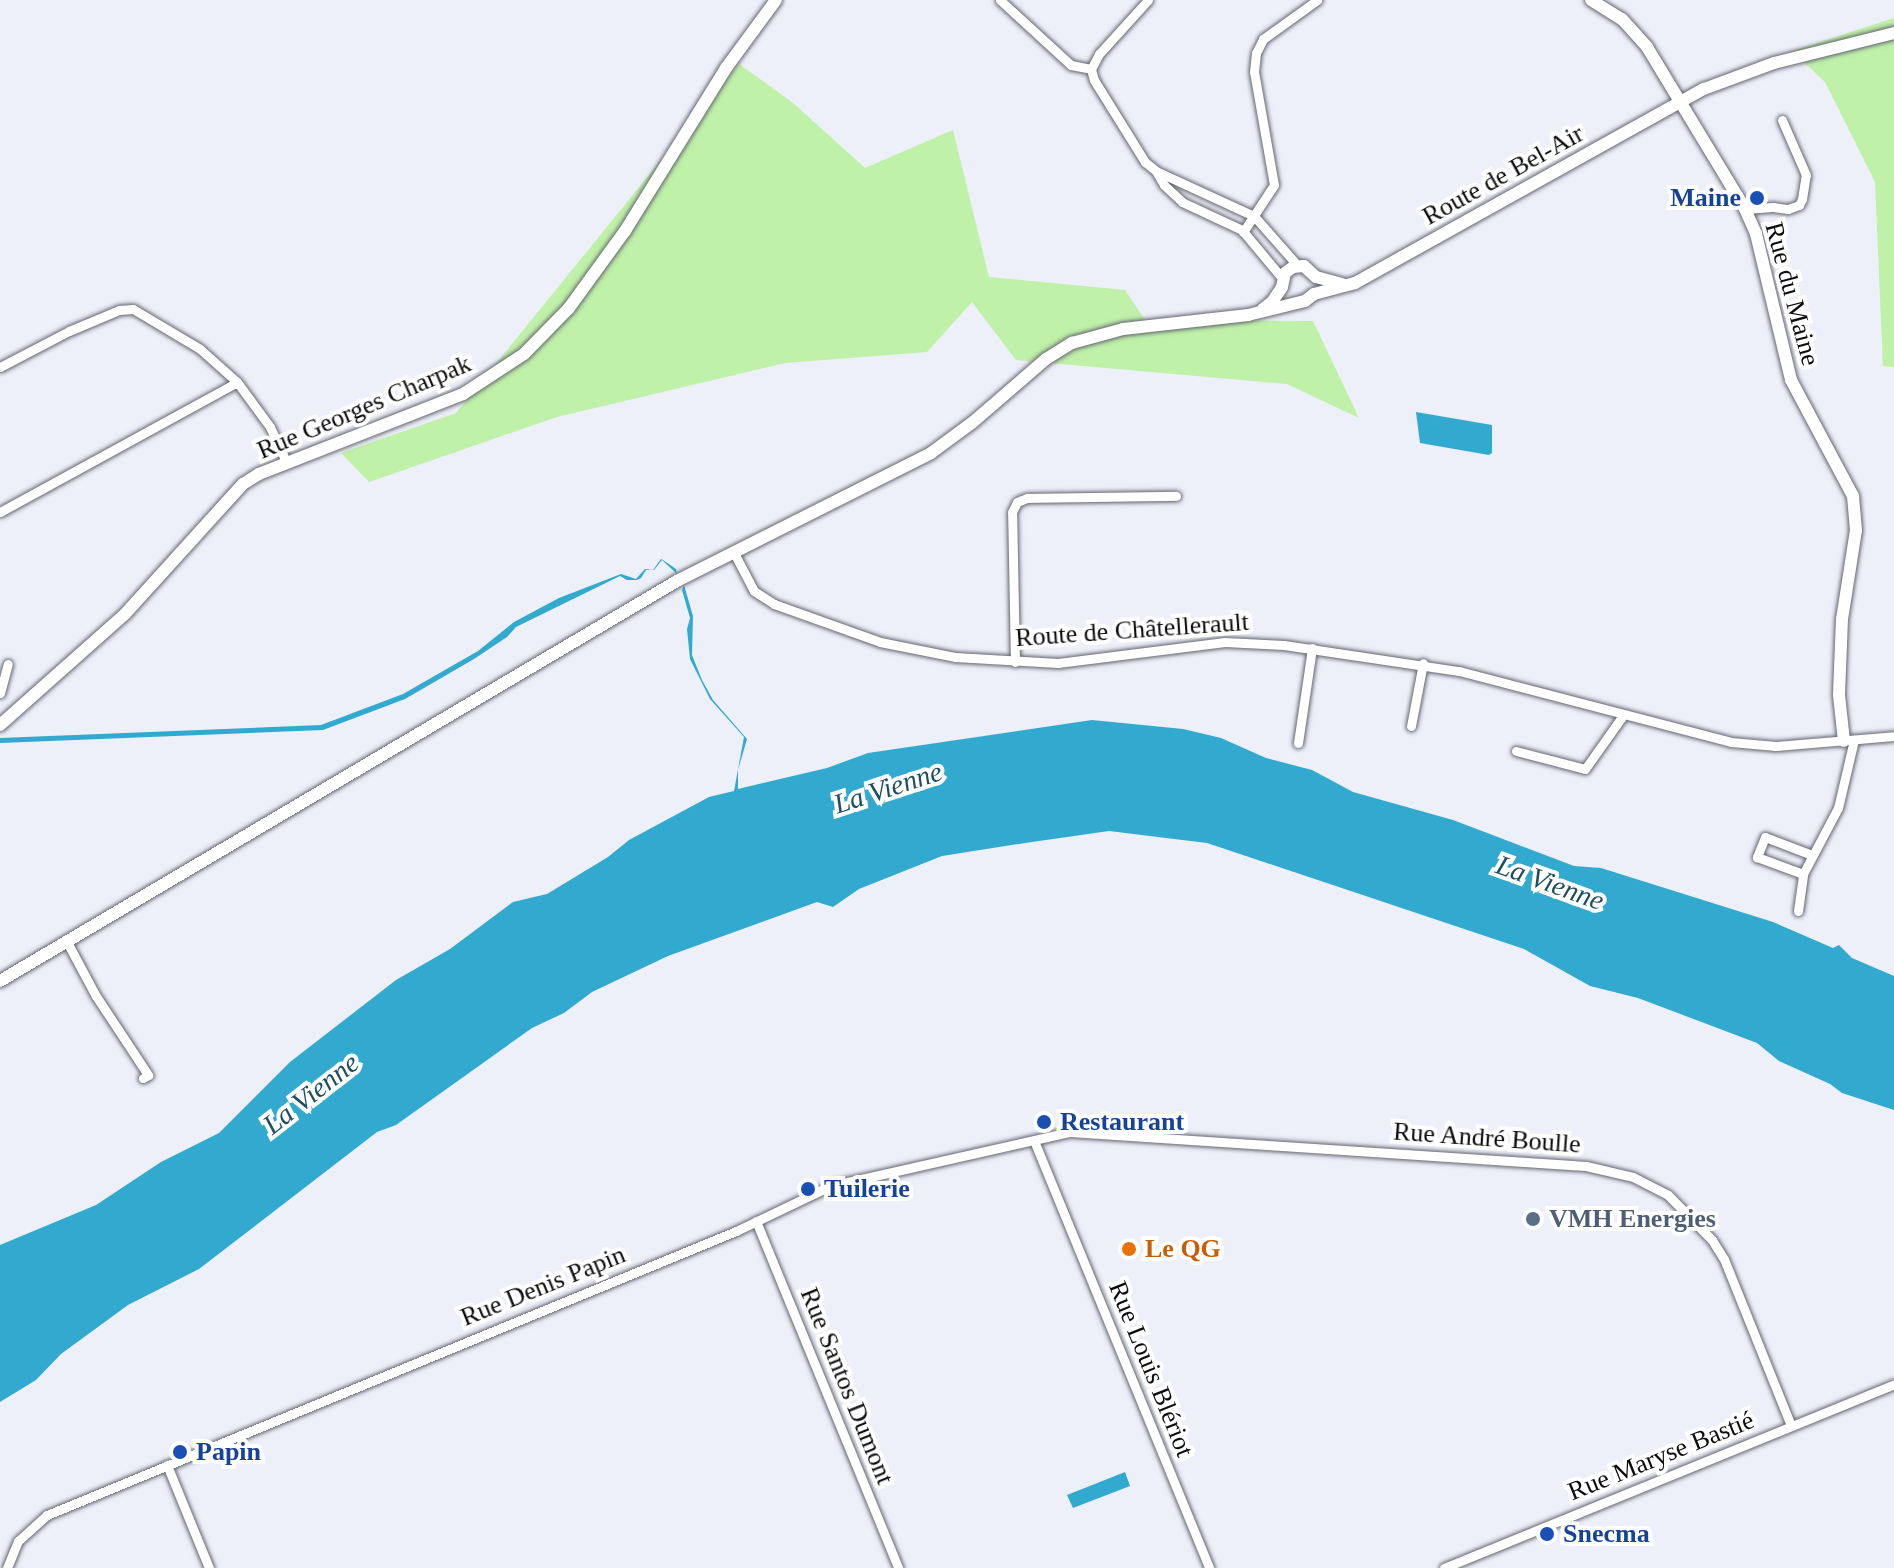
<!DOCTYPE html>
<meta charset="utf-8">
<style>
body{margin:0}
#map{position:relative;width:1894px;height:1568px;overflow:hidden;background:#edeff9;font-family:Georgia,serif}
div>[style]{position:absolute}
.green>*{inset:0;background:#bff1a9}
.water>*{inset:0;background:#32aad0}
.roads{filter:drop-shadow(0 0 2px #64666e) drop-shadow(0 0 2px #64666e)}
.street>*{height:9px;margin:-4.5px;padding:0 4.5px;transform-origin:4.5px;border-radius:4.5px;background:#fff}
.secondary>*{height:12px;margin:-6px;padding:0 6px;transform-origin:6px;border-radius:6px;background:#fff}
.dots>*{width:22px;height:22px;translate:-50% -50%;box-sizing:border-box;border:4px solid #fff;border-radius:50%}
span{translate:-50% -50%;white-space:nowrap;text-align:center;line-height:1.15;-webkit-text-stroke:8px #fff;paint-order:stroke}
.street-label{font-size:26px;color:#0c0c0f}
.transit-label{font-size:26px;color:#164399;font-weight:700}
.right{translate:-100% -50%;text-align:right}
.left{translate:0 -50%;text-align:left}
.service-label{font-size:26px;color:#4e5e75;font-weight:700}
.food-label{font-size:26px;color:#c56008;font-weight:700}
.water-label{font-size:28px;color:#1e4e5f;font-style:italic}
</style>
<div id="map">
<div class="green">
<div style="clip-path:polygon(1894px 18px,1894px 367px,1883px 366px,1875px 182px,1825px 82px,1792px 51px)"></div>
<div style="clip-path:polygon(739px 64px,792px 102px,865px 168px,953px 130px,989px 277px,1125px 290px,1145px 320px,1313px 321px,1359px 418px,1287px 384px,1016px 360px,972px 302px,927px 352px,785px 363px,557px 417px,369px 482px,341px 453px,456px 413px)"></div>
</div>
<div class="water">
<div style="clip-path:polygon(1416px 412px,1492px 425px,1492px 453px,1489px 455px,1420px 443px)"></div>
<div style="clip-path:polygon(661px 559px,663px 560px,676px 569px,677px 574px,662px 560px,654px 570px,646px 570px,641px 578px,637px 580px,627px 580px,620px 576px,516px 627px,507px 637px,474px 659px,405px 699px,323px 730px,0 743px,0 738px,321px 725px,403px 694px,478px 651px,514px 622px,559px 598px,621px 574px,636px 579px,645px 569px,653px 570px)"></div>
<div style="clip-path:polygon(684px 585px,693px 616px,692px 655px,702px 680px,713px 700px,747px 739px,738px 770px,738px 789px,827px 768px,868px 753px,1092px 720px,1183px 729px,1221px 738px,1266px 758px,1312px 770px,1353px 792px,1453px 820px,1574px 866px,1601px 868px,1773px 922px,1833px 948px,1839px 945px,1852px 958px,1894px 976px,1894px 1110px,1842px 1093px,1830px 1084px,1779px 1061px,1757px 1043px,1638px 998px,1590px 986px,1524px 949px,1207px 843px,1109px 831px,1025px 843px,942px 856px,859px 889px,833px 907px,817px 902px,668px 956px,592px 992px,564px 1013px,532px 1028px,396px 1125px,377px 1132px,199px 1269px,128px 1305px,61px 1354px,36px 1380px,0 1402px,0 1245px,96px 1205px,161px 1162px,219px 1133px,290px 1062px,396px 980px,450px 949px,513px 902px,547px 894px,608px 857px,629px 840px,709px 797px,734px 791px,744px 737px,710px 699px,690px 659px,687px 629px,690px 618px,682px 590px)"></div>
<div style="clip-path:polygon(1125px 1472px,1130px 1486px,1073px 1508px,1067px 1495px)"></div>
</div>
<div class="roads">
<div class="street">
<div style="left:1000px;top:0;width:96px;rotate:42.5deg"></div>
<div style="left:1071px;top:65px;width:20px;rotate:11deg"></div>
<div style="left:1148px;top:0;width:73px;rotate:132.2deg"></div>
<div style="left:1099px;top:54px;width:17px;rotate:118deg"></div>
<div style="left:1091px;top:69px;width:11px;rotate:75deg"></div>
<div style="left:1094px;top:80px;width:97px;rotate:58.1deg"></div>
<div style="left:1145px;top:162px;width:14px;rotate:39deg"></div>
<div style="left:1156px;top:171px;width:108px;rotate:24.7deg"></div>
<div style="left:1254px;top:216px;width:67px;rotate:48.7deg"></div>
<div style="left:1156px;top:171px;width:16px;rotate:60deg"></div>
<div style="left:1164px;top:185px;width:25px;rotate:43deg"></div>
<div style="left:1182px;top:202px;width:66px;rotate:25deg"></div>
<div style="left:1242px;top:230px;width:62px;rotate:50.2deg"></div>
<div style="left:1745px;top:209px;width:28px;rotate:-4deg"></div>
<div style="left:1773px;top:207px;width:15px;rotate:8deg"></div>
<div style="left:1788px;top:209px;width:12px;rotate:-20deg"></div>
<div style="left:1799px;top:205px;width:7px;rotate:-63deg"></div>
<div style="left:1802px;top:199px;width:24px;rotate:-81deg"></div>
<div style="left:1806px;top:175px;width:60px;rotate:-113.6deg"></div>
<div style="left:1243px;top:232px;width:56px;rotate:-56.6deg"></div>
<div style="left:1274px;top:185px;width:115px;rotate:-100deg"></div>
<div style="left:1254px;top:72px;width:19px;rotate:-84deg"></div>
<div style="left:1256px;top:53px;width:16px;rotate:-63deg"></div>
<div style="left:1263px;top:39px;width:67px;rotate:-35.8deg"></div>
<div style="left:0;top:367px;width:78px;rotate:-27.6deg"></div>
<div style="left:69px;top:331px;width:54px;rotate:-22.8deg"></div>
<div style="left:119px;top:310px;width:14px;rotate:-4deg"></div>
<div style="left:133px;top:309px;width:78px;rotate:30.8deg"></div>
<div style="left:200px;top:349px;width:50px;rotate:41.7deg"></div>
<div style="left:237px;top:382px;width:56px;rotate:53.7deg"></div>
<div style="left:270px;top:427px;width:40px;rotate:65deg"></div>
<div style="left:0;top:512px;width:270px;rotate:-28.7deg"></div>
<div style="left:733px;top:551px;width:45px;rotate:62.3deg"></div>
<div style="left:754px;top:591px;width:24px;rotate:33deg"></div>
<div style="left:774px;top:604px;width:113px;rotate:19.7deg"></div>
<div style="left:880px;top:642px;width:76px;rotate:11.3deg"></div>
<div style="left:955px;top:657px;width:103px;rotate:3.3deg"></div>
<div style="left:1058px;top:663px;width:168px;rotate:-7.2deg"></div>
<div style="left:1225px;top:642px;width:59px;rotate:2.9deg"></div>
<div style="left:1284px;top:645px;width:177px;rotate:8.5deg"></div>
<div style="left:1459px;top:671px;width:281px;rotate:14.6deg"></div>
<div style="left:1731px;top:742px;width:45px;rotate:5.1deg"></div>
<div style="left:1776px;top:746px;width:118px;rotate:-4.8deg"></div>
<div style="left:1015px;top:662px;width:150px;rotate:-91.1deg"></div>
<div style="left:1012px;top:512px;width:11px;rotate:-63deg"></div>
<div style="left:1017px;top:502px;width:11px;rotate:-22deg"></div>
<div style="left:1027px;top:498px;width:149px;rotate:-0.8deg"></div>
<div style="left:0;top:693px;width:30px;rotate:-75deg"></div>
<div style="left:1411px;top:726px;width:64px;rotate:-79.2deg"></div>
<div style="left:1298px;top:743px;width:96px;rotate:-81.6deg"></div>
<div style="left:1516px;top:751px;width:71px;rotate:14.6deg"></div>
<div style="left:1585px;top:769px;width:67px;rotate:-54.7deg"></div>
<div style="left:1812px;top:855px;width:50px;rotate:-159deg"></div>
<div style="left:1765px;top:837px;width:22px;rotate:112deg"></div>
<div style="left:1757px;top:857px;width:49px;rotate:20.3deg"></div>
<div style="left:1803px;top:874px;width:75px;rotate:-62.1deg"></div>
<div style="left:1838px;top:808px;width:70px;rotate:-76.8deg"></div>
<div style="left:1798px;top:911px;width:37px;rotate:-82deg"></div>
<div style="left:67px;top:942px;width:61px;rotate:61.8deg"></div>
<div style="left:96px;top:996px;width:95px;rotate:56.6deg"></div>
<div style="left:148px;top:1075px;width:6px;rotate:149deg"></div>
<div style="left:1035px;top:1143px;width:459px;rotate:67.7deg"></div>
<div style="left:756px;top:1221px;width:375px;rotate:67.7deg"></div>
<div style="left:167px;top:1465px;width:111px;rotate:67.8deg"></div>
<div style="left:7px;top:1568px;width:29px;rotate:-68deg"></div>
<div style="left:18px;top:1541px;width:39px;rotate:-42deg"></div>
<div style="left:47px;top:1515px;width:745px;rotate:-22.4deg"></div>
<div style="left:736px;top:1231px;width:104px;rotate:-25.6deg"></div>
<div style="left:830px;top:1186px;width:246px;rotate:-12.7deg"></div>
<div style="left:1070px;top:1132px;width:517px;rotate:3.77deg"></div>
<div style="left:1586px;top:1166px;width:48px;rotate:13.2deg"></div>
<div style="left:1633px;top:1177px;width:39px;rotate:27deg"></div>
<div style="left:1668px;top:1195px;width:63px;rotate:45.6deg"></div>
<div style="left:1712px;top:1240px;width:22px;rotate:58deg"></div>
<div style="left:1724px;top:1259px;width:180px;rotate:68.1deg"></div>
<div style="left:1444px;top:1568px;width:486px;rotate:-22.2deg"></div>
</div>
<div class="secondary">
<div style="left:1591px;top:0;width:36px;rotate:32deg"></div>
<div style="left:1622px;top:19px;width:38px;rotate:48deg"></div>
<div style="left:1647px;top:47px;width:189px;rotate:58.8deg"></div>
<div style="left:1745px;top:209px;width:27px;rotate:66deg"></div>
<div style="left:1756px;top:234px;width:150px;rotate:76.5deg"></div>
<div style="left:1791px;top:380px;width:132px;rotate:61.9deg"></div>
<div style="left:1853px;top:496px;width:34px;rotate:85deg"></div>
<div style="left:1856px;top:530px;width:90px;rotate:98.9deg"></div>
<div style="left:1842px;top:619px;width:76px;rotate:92.3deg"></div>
<div style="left:1839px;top:695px;width:46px;rotate:83.8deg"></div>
<div style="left:1263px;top:309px;width:11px;rotate:-38deg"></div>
<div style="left:1272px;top:302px;width:18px;rotate:-56deg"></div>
<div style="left:1282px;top:287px;width:14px;rotate:-78deg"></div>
<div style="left:1285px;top:273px;width:10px;rotate:-37deg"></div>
<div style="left:1293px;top:267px;width:11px;rotate:-5deg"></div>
<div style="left:1304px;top:266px;width:16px;rotate:43deg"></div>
<div style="left:1316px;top:277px;width:27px;rotate:15deg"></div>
<div style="left:0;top:725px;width:167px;rotate:-41.6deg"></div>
<div style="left:125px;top:614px;width:176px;rotate:-47.8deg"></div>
<div style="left:243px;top:484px;width:19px;rotate:-32deg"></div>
<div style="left:259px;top:474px;width:219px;rotate:-21.4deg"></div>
<div style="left:463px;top:394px;width:73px;rotate:-33.3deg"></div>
<div style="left:524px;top:354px;width:64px;rotate:-45.6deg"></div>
<div style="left:569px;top:308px;width:95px;rotate:-54deg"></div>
<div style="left:625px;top:231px;width:192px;rotate:-58.2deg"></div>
<div style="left:726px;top:68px;width:84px;rotate:-53.7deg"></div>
<div style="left:0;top:981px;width:786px;rotate:-30.58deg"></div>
<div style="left:677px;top:581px;width:284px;rotate:-26.7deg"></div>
<div style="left:931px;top:453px;width:52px;rotate:-36.4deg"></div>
<div style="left:973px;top:422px;width:96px;rotate:-40.8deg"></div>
<div style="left:1046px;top:359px;width:31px;rotate:-32deg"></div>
<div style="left:1072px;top:343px;width:53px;rotate:-15.4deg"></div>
<div style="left:1123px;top:329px;width:126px;rotate:-6.4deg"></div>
<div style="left:1248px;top:315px;width:59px;rotate:-13.8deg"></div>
<div style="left:1305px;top:301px;width:11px;rotate:-38deg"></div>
<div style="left:1314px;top:294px;width:42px;rotate:-15deg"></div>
<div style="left:1355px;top:283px;width:399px;rotate:-29.1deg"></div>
<div style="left:1704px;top:89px;width:75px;rotate:-20.4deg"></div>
<div style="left:1774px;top:63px;width:124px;rotate:-14deg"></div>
</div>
</div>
<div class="dots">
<div style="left:1757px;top:198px;background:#1a4fb4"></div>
<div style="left:1044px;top:1122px;background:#1a4fb4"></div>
<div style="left:808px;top:1189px;background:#1a4fb4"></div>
<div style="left:1533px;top:1219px;background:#5c6f8a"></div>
<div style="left:1129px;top:1249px;background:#e8710a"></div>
<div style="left:180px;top:1452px;background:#1a4fb4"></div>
<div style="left:1547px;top:1534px;background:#1a4fb4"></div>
</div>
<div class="street-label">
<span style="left:1503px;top:175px;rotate:-29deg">Route de Bel-Air</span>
<span style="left:1792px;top:294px;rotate:75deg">Rue du Maine</span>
<span style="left:364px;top:407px;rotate:-23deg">Rue Georges Charpak</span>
<span style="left:1132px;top:630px;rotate:-4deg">Route de Châtellerault</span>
<span style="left:1487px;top:1138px;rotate:4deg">Rue André Boulle</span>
<span style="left:543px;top:1286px;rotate:-22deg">Rue Denis Papin</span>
<span style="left:1151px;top:1369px;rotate:68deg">Rue Louis Blériot</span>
<span style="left:847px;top:1386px;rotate:68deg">Rue Santos Dumont</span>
<span style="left:1661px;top:1456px;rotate:-22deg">Rue Maryse Bastié</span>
</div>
<div class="transit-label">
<span class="right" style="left:1741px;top:198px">Maine</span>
<span class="left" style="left:1060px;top:1122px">Restaurant</span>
<span class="left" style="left:824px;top:1189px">Tuilerie</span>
<span class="left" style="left:196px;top:1452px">Papin</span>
<span class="left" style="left:1563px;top:1534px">Snecma</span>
</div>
<div class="service-label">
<span class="left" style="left:1549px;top:1219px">VMH Energies</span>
</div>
<div class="food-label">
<span class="left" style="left:1145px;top:1249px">Le QG</span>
</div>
<div class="water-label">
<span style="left:888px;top:788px;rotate:-18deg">La Vienne</span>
<span style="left:1550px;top:883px;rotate:20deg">La Vienne</span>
<span style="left:311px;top:1094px;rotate:-38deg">La Vienne</span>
</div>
</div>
